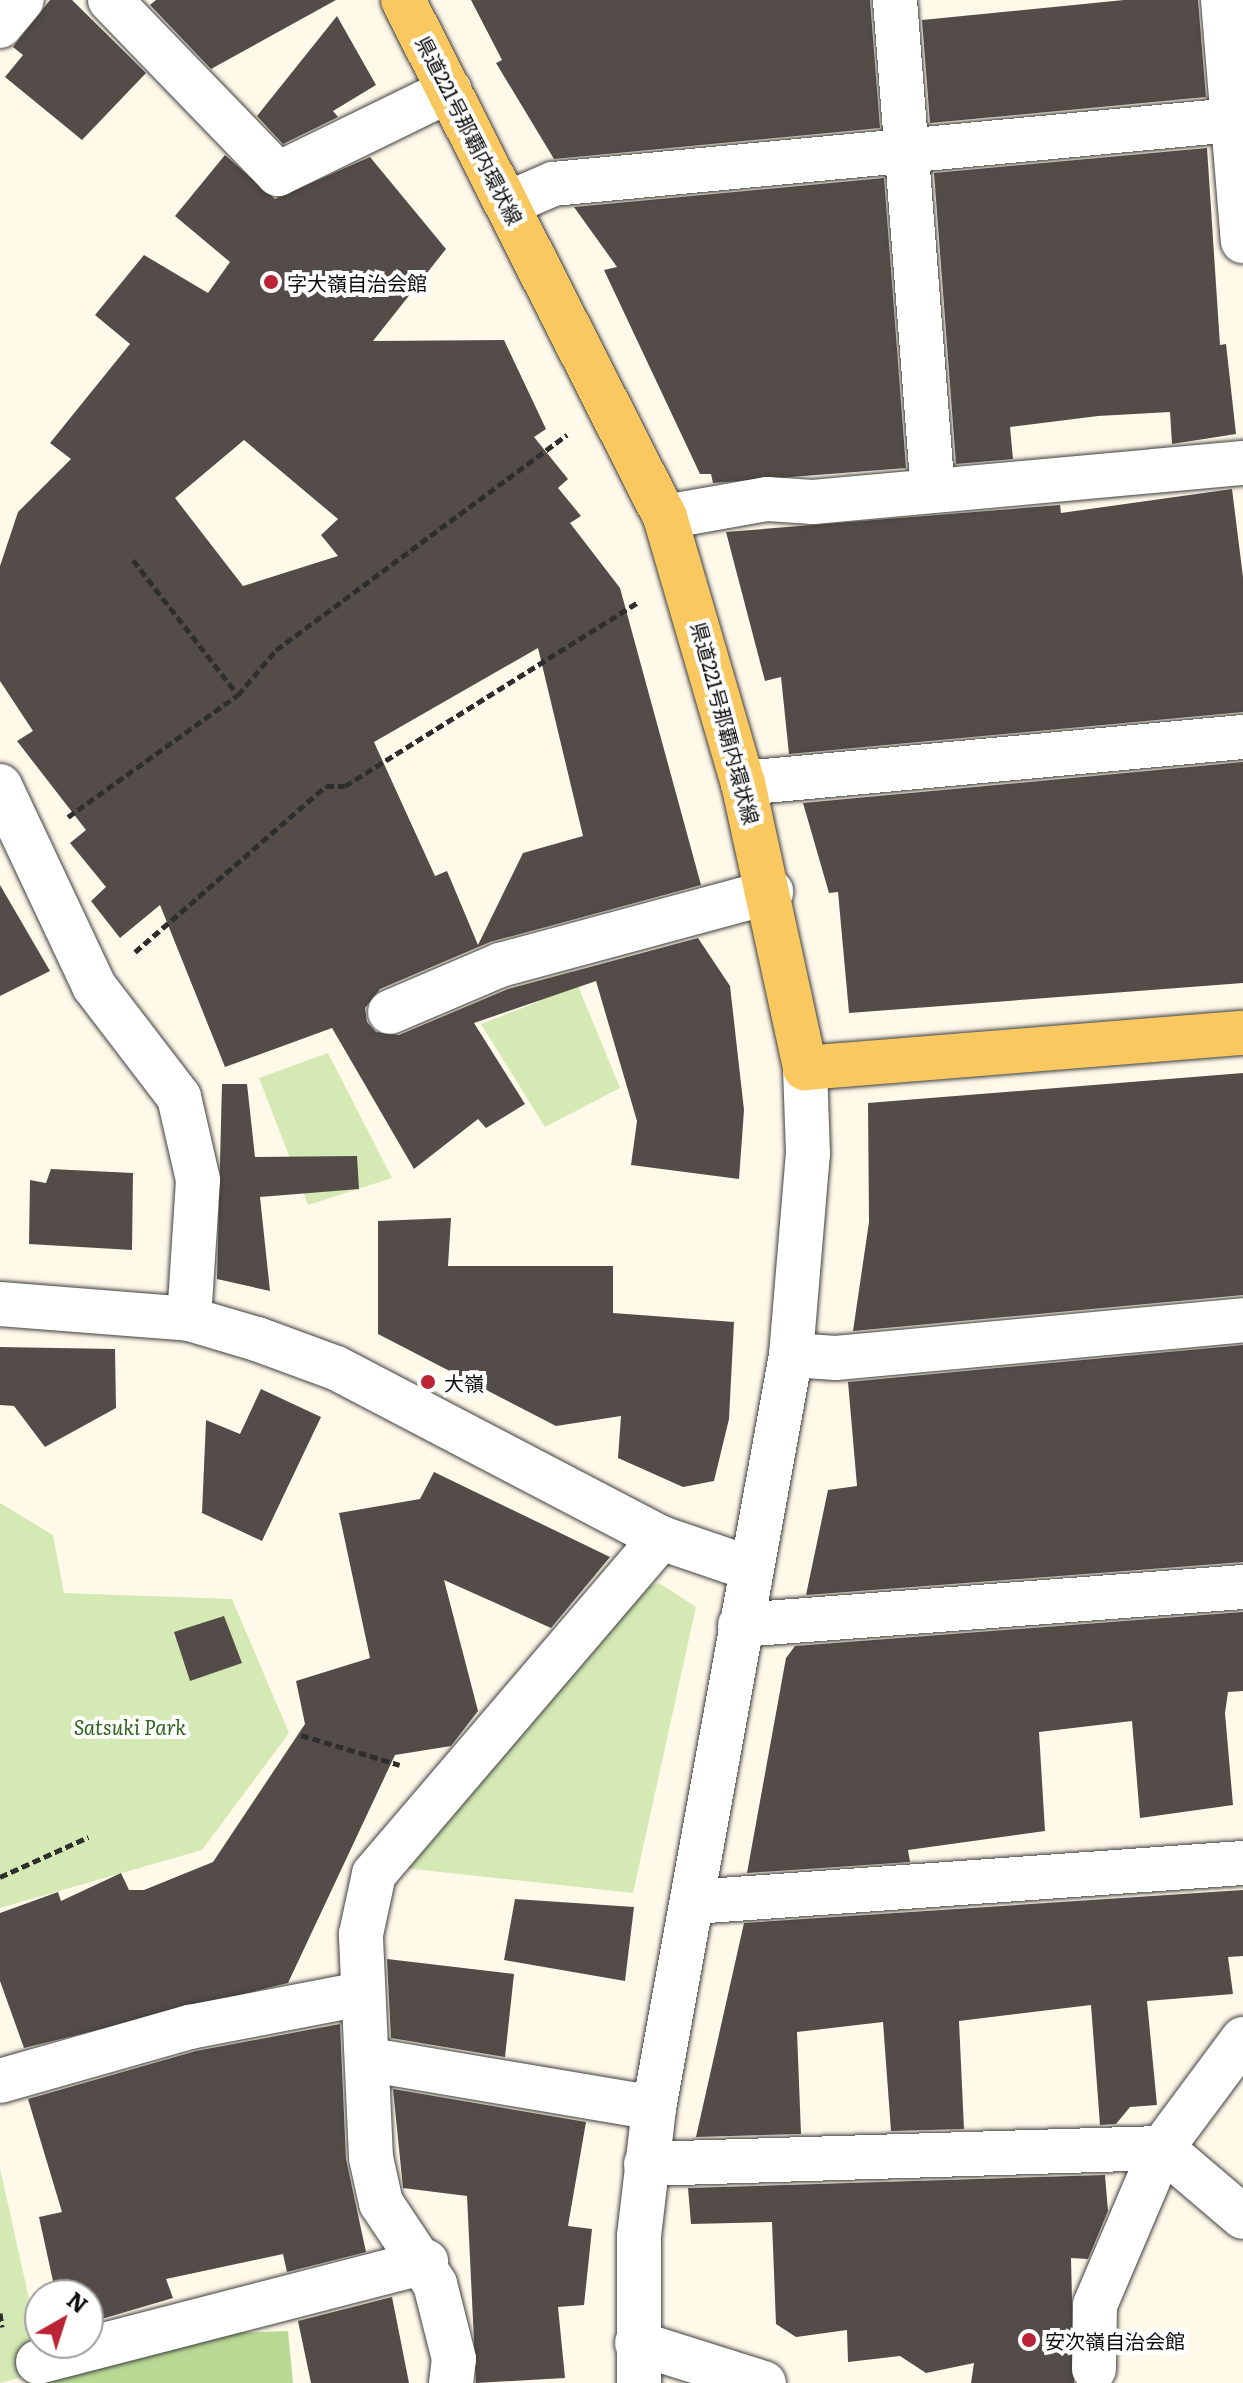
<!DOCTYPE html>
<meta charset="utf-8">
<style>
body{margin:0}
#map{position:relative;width:1243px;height:2383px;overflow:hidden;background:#fff9ea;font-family:Literata,"Noto Sans JP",serif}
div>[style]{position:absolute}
.green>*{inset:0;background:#d4e9b4}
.forest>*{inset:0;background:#b9da94}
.building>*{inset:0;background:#544c48}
.path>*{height:5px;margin-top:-2.5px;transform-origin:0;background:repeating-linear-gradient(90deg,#2e2e2e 0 8px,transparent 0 12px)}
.roads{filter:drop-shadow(0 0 2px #3f3f3f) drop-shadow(0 0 2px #3f3f3f)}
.minor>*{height:44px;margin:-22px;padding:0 22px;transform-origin:22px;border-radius:22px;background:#fff}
.major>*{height:44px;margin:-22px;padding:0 22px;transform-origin:22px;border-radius:22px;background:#fac860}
.dots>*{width:22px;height:22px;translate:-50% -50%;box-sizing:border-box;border:4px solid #fff;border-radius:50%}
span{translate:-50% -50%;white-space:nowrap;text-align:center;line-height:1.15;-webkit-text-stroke:8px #fff;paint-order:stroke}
.street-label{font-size:20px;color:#0c0c0c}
.poi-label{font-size:20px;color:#0c0c0c}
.left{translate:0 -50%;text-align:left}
.park-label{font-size:20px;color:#30631c;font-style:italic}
.north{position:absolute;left:24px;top:2279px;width:80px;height:80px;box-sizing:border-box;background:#fff;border:2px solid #9e9e9e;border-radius:50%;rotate:39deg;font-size:22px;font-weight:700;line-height:32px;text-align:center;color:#0c0c0c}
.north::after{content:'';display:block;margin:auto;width:28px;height:36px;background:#bc2336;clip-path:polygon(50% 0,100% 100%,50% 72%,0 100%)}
</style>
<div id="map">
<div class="green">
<div style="clip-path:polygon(572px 971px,620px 1088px,545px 1127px,481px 1024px,538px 1002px,531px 983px)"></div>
<div style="clip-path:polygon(328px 1053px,392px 1178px,308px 1205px,259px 1078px)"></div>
<div style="clip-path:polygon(0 1503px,53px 1535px,64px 1593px,232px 1599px,289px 1733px,202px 1850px,0 1908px)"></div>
<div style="clip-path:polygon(659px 1583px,696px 1607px,633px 1893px,404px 1868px,645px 1588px)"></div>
<div style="clip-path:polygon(0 2168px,45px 2371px,0 2383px)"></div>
</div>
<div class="forest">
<div style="clip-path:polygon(288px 2331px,293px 2383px,24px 2383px,210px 2334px)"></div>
</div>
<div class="building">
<div style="clip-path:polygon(50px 0,72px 0,146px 73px,82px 140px,5px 77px,23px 55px,13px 47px)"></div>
<div style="clip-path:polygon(156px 0,336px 0,211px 69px,150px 5px)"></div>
<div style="clip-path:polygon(471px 0,870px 0,880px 128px,554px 159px,496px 63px,502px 60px)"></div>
<div style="clip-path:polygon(1124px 0,1198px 0,1206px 97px,930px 123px,922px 20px)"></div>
<div style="clip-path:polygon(337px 16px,376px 85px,333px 111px,338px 117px,283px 144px,257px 116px)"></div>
<div style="clip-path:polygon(1207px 148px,1220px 345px,1226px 344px,1236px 434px,1172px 444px,1170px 412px,1098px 416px,1010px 427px,1013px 459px,956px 464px,934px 173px)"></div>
<div style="clip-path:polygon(evenodd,225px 155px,275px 199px,370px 157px,446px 249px,373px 341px,504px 340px,546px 429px,534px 437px,568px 479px,558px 488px,581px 516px,570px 523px,620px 588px,701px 885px,490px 942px,380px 989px,365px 1008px,367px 1022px,376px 1032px,399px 1035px,508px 989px,698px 938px,730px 986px,744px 1110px,739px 1179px,631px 1165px,637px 1121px,596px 981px,474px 1023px,525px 1104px,486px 1128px,478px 1119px,414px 1169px,332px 1028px,225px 1067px,160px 905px,120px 938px,91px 901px,106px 887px,70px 843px,86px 830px,17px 741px,33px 731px,0 681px,0 566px,18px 512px,71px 459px,50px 443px,130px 344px,95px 315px,144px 255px,208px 293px,230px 262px,175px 216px,225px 155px,244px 440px,338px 519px,321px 535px,338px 556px,243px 586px,175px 498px,244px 440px,225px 155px,538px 648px,583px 836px,523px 853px,478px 945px,447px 871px,435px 876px,374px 742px,538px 648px)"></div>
<div style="clip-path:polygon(884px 178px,906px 468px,713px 483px,711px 474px,700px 474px,604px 270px,617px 267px,574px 207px)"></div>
<div style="clip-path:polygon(1232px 489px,1243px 577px,1243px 712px,789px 754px,781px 677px,765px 681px,726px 532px,1060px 505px,1061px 513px)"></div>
<div style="clip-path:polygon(1243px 762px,1243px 983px,849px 1013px,838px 892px,829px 893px,803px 803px)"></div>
<div style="clip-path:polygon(0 885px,50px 971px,0 996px)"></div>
<div style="clip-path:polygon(1243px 1073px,1243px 1295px,853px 1331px,869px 1222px,868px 1103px)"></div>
<div style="clip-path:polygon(222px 1084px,247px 1084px,255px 1157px,357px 1156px,359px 1189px,260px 1197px,270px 1291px,217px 1279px)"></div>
<div style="clip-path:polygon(51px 1169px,133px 1173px,132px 1250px,29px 1244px,30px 1180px,46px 1183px)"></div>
<div style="clip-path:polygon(451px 1218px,448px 1266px,613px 1266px,613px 1313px,734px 1322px,729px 1419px,714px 1481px,683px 1487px,618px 1458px,621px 1416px,556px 1426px,378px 1334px,378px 1221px)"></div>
<div style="clip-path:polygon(1243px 1345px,1243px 1562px,806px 1595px,828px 1490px,857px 1486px,848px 1382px)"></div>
<div style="clip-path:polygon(0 1347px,115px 1349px,116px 1408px,45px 1447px,14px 1406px,0 1405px)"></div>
<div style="clip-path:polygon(261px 1389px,321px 1417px,262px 1541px,202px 1513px,206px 1420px,240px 1434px)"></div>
<div style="clip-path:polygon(434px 1472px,610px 1557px,551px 1628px,444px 1580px,478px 1711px,451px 1746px,395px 1755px,288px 1983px,24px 2048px,0 1981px,0 1913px,58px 1892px,61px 1901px,121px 1873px,129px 1890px,144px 1890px,213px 1862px,305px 1724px,296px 1681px,370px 1658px,339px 1513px,420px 1499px)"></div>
<div style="clip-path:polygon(1243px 1612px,1243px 1691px,1228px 1692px,1225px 1713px,1233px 1805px,1140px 1818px,1132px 1721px,1039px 1732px,1045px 1831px,908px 1850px,910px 1862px,747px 1873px,786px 1658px,795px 1646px)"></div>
<div style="clip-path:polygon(224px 1616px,242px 1663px,190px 1681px,174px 1632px)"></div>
<div style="clip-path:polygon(1243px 1890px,1243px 1956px,1228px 1957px,1233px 1994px,1147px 2001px,1157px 2105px,1130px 2107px,1116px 2124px,1100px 2125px,1091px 2005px,959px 2021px,964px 2129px,891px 2131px,883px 2022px,797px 2032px,801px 2134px,696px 2137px,744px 1923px)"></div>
<div style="clip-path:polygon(515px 1899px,634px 1907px,625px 1981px,504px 1960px)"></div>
<div style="clip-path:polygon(387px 1959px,514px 1974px,505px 2057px,391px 2038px)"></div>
<div style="clip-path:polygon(340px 2024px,346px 2159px,366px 2252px,287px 2272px,283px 2254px,166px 2279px,173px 2298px,88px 2323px,88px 2295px,56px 2295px,39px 2217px,62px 2212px,28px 2099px,196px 2051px)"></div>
<div style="clip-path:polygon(393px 2089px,586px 2122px,568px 2226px,592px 2229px,584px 2305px,558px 2307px,565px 2378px,476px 2383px,467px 2196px,403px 2188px)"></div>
<div style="clip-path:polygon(1105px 2175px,1108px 2211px,1088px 2259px,1071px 2258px,1074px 2383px,971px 2383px,974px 2363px,926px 2373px,900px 2356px,848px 2362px,847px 2330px,796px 2337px,776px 2324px,772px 2222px,691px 2224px,688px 2188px)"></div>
<div style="clip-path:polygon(392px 2297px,409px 2383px,311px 2383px,298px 2321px)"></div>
</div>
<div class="path">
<div style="left:133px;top:560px;width:171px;rotate:52.1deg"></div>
<div style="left:68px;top:817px;width:209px;rotate:-35.7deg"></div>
<div style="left:238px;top:695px;width:59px;rotate:-49.8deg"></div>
<div style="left:276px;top:650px;width:362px;rotate:-36.5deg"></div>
<div style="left:135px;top:952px;width:253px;rotate:-41deg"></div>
<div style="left:326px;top:786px;width:19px"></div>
<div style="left:345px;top:786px;width:346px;rotate:-32.1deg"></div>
<div style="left:301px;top:1735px;width:103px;rotate:16.9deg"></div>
<div style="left:0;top:1877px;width:97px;rotate:-24.4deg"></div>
<div style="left:0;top:2313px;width:14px;rotate:82deg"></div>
</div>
<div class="roads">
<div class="minor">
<div style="left:110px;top:0;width:242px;rotate:46deg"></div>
<div style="left:278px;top:174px;width:191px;rotate:-26deg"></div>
<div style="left:895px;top:0;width:490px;rotate:85.6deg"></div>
<div style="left:1223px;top:0;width:242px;rotate:85.3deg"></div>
<div style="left:0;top:26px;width:34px;rotate:-50deg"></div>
<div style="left:509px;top:203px;width:48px;rotate:-23.4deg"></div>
<div style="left:553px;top:184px;width:693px;rotate:-5.38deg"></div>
<div style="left:665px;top:517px;width:104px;rotate:-10deg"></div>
<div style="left:767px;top:499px;width:46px;rotate:3.7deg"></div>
<div style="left:813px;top:502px;width:432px;rotate:-5.2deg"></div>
<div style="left:743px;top:783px;width:502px;rotate:-5.26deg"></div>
<div style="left:0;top:786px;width:221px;rotate:64.8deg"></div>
<div style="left:94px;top:986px;width:140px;rotate:52.6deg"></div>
<div style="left:179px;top:1097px;width:85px;rotate:77.1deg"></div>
<div style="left:198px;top:1180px;width:139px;rotate:93.7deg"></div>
<div style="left:390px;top:1012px;width:120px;rotate:-23.1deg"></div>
<div style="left:500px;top:965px;width:281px;rotate:-15.1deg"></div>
<div style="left:0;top:1304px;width:190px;rotate:4.5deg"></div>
<div style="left:189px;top:1319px;width:71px;rotate:16.4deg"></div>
<div style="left:257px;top:1339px;width:84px;rotate:20.2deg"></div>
<div style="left:336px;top:1368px;width:367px;rotate:27.6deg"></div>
<div style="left:661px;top:1538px;width:93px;rotate:18.8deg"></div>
<div style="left:791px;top:1355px;width:45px;rotate:3.8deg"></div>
<div style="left:836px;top:1358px;width:409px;rotate:-5.3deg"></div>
<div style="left:740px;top:1625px;width:504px;rotate:-4.32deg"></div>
<div style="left:693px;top:1902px;width:551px;rotate:-4.06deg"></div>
<div style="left:371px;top:2060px;width:287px;rotate:9.6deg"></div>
<div style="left:0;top:2081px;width:198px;rotate:-15.9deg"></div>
<div style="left:190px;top:2027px;width:174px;rotate:-10.9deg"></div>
<div style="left:646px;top:2164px;width:516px;rotate:-1.78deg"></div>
<div style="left:1162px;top:2148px;width:136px;rotate:-53.4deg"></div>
<div style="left:637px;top:2343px;width:133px;rotate:17.5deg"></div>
<div style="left:38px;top:2362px;width:401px;rotate:-14.5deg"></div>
<div style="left:1094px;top:2369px;width:64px;rotate:-89.1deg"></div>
<div style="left:1095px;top:2305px;width:171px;rotate:-66.9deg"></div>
<div style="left:1162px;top:2148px;width:106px;rotate:40.4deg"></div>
<div style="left:451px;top:2383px;width:24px;rotate:-83deg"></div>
<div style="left:454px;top:2359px;width:77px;rotate:-104.2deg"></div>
<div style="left:435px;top:2284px;width:97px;rotate:-123.7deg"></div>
<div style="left:381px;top:2203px;width:46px;rotate:-102.5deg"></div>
<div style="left:371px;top:2158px;width:224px;rotate:-92.6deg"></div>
<div style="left:361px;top:1934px;width:61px;rotate:-77.8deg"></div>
<div style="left:374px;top:1874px;width:442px;rotate:-49.5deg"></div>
<div style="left:639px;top:2383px;width:147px;rotate:-90deg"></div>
<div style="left:639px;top:2236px;width:129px;rotate:-83.3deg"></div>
<div style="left:654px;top:2108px;width:765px;rotate:-79.69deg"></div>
<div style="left:791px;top:1355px;width:202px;rotate:-85.2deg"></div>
<div style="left:808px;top:1154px;width:86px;rotate:-92deg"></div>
</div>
<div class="major">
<div style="left:403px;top:0;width:580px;rotate:63.13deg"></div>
<div style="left:665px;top:517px;width:277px;rotate:73.7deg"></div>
<div style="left:743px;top:783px;width:292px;rotate:77.7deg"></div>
<div style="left:805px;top:1068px;width:439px;rotate:-4.6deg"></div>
</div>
</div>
<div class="dots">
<div style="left:271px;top:282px;background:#bc2336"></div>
<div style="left:428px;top:1382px;background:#bc2336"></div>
<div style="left:1029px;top:2340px;background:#bc2336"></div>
</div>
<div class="street-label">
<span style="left:470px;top:130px;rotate:63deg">県道221号那覇内環状線</span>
<span style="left:726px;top:723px;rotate:75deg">県道221号那覇内環状線</span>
</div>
<div class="poi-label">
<span class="left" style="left:287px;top:282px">字大嶺自治会館</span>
<span class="left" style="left:444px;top:1382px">大嶺</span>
<span class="left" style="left:1045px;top:2340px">安次嶺自治会館</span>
</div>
<div class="park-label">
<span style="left:130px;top:1726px">Satsuki Park</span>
</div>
<div class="north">N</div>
</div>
